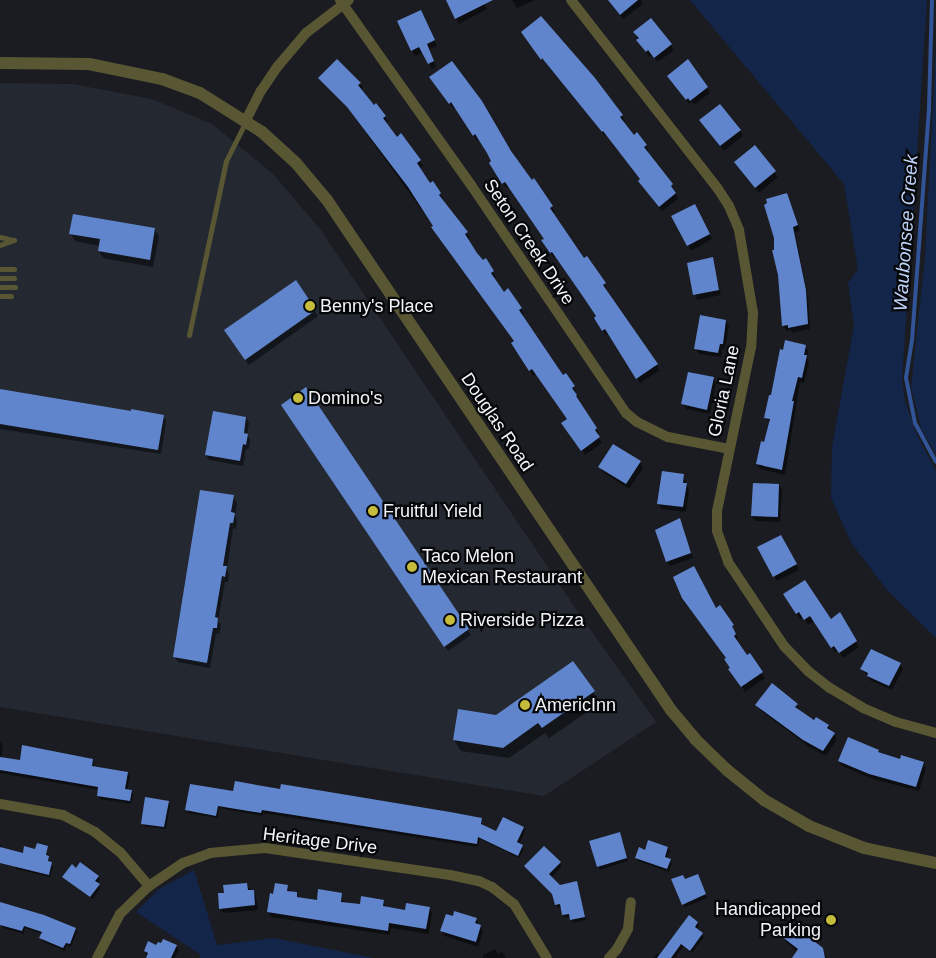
<!DOCTYPE html>
<style>
body{margin:0}
#map{position:relative;width:936px;height:958px;overflow:hidden;background:#1a1c21;font-family:Arial,sans-serif}
div>[style]{position:absolute}
.built>*{inset:0;background:#232831}
.green>*{inset:0;background:#132549}
.shadow>*{inset:0;background:#0007}
.stream>*{height:4px;margin:-2px;padding:0 2px;transform-origin:2px;border-radius:2px;background:#315397}
.building>*{inset:0;background:#6085cd}
.service>*{height:5px;margin:-2.5px;padding:0 2.5px;transform-origin:2.5px;border-radius:2.5px;background:#595733}
.minor>*{height:10px;margin:-5px;padding:0 5px;transform-origin:5px;border-radius:5px;background:#595733}
.tertiary>*{height:12px;margin:-6px;padding:0 6px;transform-origin:6px;border-radius:6px;background:#595733}
.dots>*{width:14px;height:14px;translate:-50% -50%;box-sizing:border-box;border:2px solid #060708;border-radius:50%}
span{translate:-50% -50%;white-space:nowrap;text-align:center;line-height:1.15;-webkit-text-stroke:4.5px #060708;paint-order:stroke}
.street-label{font-size:18px;color:#f2f4f7}
.poi-label{font-size:18px;color:#f2f4f7}
.left{translate:0 -50%;text-align:left}
.right{translate:-100% -50%;text-align:right}
.water-label{font-size:19px;color:#bfd4fb;font-style:italic}
</style>
<div id="map">
<div class="built">
<div style="clip-path:polygon(0 83px,72px 84px,152px 99px,212px 124px,272px 173px,320px 229px,578px 612px,656px 722px,544px 796px,0 707px)"></div>
</div>
<div class="green">
<div style="clip-path:polygon(690px 0,927px 0,902px 380px,905px 401px,917px 435px,936px 471px,936px 638px,887px 590px,852px 544px,831px 498px,832px 447px,854px 325px,848px 283px,858px 269px,844px 184px)"></div>
<div style="clip-path:polygon(936px 45px,936px 455px,921px 428px,911px 387px,925px 257px)"></div>
<div style="clip-path:polygon(194px 870px,217px 945px,273px 938px,374px 958px,199px 958px,201px 955px,136px 912px,159px 889px)"></div>
</div>
<div class="shadow">
<div style="clip-path:polygon(447px 0,483px 0,487px 9px,459px 24px)"></div>
<div style="clip-path:polygon(512px 0,535px 0,517px 8px)"></div>
<div style="clip-path:polygon(609px 0,641px 0,643px 4px,623px 19px)"></div>
<div style="clip-path:polygon(424px 17px,437px 46px,429px 49px,436px 67px,432px 69px,423px 52px,415px 56px,399px 21px)"></div>
<div style="clip-path:polygon(635px 32px,671px 45px,674px 50px,658px 62px,652px 55px,650px 57px,641px 46px)"></div>
<div style="clip-path:polygon(522px 33px,594px 79px,622px 116px,625px 121px,623px 122px,634px 137px,646px 146px,649px 151px,646px 153px,672px 185px,678px 199px,662px 211px,642px 186px,641px 179px,607px 135px,605px 136px)"></div>
<div style="clip-path:polygon(320px 78px,360px 83px,363px 88px,361px 90px,373px 107px,385px 117px,388px 122px,385px 124px,396px 138px,420px 161px,423px 166px,419px 169px,430px 184px,433px 182px,443px 199px,441px 201px,467px 233px,470px 238px,467px 239px,483px 262px,485px 260px,493px 272px,496px 277px,493px 279px,503px 293px,521px 309px,524px 314px,521px 316px,563px 376px,574px 387px,578px 402px,596px 428px,599px 433px,597px 435px,602px 443px,585px 455px,566px 428px,568px 420px,536px 374px,533px 376px,515px 349px,515px 342px,434px 227px,351px 112px)"></div>
<div style="clip-path:polygon(672px 81px,707px 88px,710px 93px,694px 105px,692px 102px,689px 104px)"></div>
<div style="clip-path:polygon(434px 82px,510px 151px,552px 207px,555px 212px,552px 213px,584px 260px,587px 258px,607px 289px,605px 291px,660px 370px,640px 383px,609px 334px,606px 335px,598px 324px,598px 317px,556px 256px,554px 258px,546px 246px,545px 240px,508px 186px,506px 188px,493px 169px,493px 162px,479px 139px,477px 141px,455px 107px,453px 108px)"></div>
<div style="clip-path:polygon(704px 125px,740px 130px,743px 136px,724px 151px)"></div>
<div style="clip-path:polygon(755px 147px,778px 177px,759px 193px,738px 167px)"></div>
<div style="clip-path:polygon(787px 194px,800px 231px,795px 232px,808px 296px,810px 329px,792px 333px,791px 330px,786px 331px,783px 325px,775px 238px)"></div>
<div style="clip-path:polygon(697px 211px,712px 239px,691px 251px,673px 217px)"></div>
<div style="clip-path:polygon(154px 229px,159px 236px,153px 267px,103px 258px,99px 251px,100px 246px,75px 241px,71px 234px)"></div>
<div style="clip-path:polygon(712px 259px,721px 295px,697px 300px,688px 264px)"></div>
<div style="clip-path:polygon(295px 282px,318px 316px,249px 365px,229px 336px)"></div>
<div style="clip-path:polygon(726px 321px,729px 326px,725px 349px,722px 349px,721px 357px,699px 354px,696px 349px)"></div>
<div style="clip-path:polygon(805px 346px,808px 351px,807px 358px,809px 362px,804px 383px,800px 382px,785px 475px,760px 469px,757px 464px,770px 423px,766px 418px)"></div>
<div style="clip-path:polygon(713px 378px,716px 383px,710px 414px,686px 409px,683px 404px)"></div>
<div style="clip-path:polygon(306px 389px,471px 635px,448px 651px,285px 410px)"></div>
<div style="clip-path:polygon(0 391px,132px 413px,163px 416px,166px 421px,161px 454px,0 429px)"></div>
<div style="clip-path:polygon(246px 418px,249px 423px,247px 434px,250px 440px,249px 449px,246px 449px,243px 466px,209px 460px,206px 455px)"></div>
<div style="clip-path:polygon(640px 462px,643px 468px,629px 489px,603px 472px,600px 467px)"></div>
<div style="clip-path:polygon(683px 475px,689px 490px,686px 512px,661px 509px,658px 503px)"></div>
<div style="clip-path:polygon(779px 485px,782px 490px,780px 522px,755px 521px,752px 516px)"></div>
<div style="clip-path:polygon(233px 497px,237px 503px,235px 516px,237px 520px,236px 529px,233px 528px,227px 569px,229px 574px,228px 582px,225px 582px,218px 621px,221px 625px,219px 634px,216px 633px,210px 668px,178px 662px,174px 656px)"></div>
<div style="clip-path:polygon(682px 525px,693px 558px,670px 566px,667px 561px)"></div>
<div style="clip-path:polygon(781px 536px,799px 570px,777px 581px,759px 548px)"></div>
<div style="clip-path:polygon(788px 600px,830px 620px,839px 614px,859px 647px,843px 658px,838px 650px,835px 652px,814px 621px,808px 625px,803px 617px,800px 619px)"></div>
<div style="clip-path:polygon(716px 609px,732px 626px,738px 639px,736px 641px,747px 656px,749px 655px,765px 678px,745px 692px,716px 642px)"></div>
<div style="clip-path:polygon(573px 662px,600px 703px,549px 738px,545px 733px,509px 758px,461px 751px,454px 740px,497px 716px)"></div>
<div style="clip-path:polygon(900px 664px,903px 669px,892px 690px,871px 681px,862px 669px)"></div>
<div style="clip-path:polygon(757px 705px,797px 705px,799px 711px,828px 726px,837px 739px,826px 756px,808px 746px,760px 710px)"></div>
<div style="clip-path:polygon(0 742px,3px 745px,1px 758px,21px 762px,93px 760px,94px 767px,128px 773px,130px 776px,127px 790px,133px 794px,131px 804px,100px 799px,99px 790px,0 773px)"></div>
<div style="clip-path:polygon(878px 751px,880px 754px,901px 760px,923px 763px,926px 768px,919px 791px,873px 779px,842px 766px,839px 761px)"></div>
<div style="clip-path:polygon(234px 793px,481px 819px,483px 826px,497px 833px,523px 828px,525px 831px,519px 845px,524px 849px,519px 858px,480px 839px,478px 847px,263px 813px,263px 816px,219px 808px,218px 818px,188px 813px,187px 810px)"></div>
<div style="clip-path:polygon(168px 802px,170px 805px,166px 829px,144px 826px,142px 823px)"></div>
<div style="clip-path:polygon(621px 837px,628px 861px,600px 870px,598px 866px)"></div>
<div style="clip-path:polygon(0 844px,3px 849px,24px 855px,47px 847px,47px 857px,53px 867px,50px 877px,16px 869px,15px 866px,0 861px)"></div>
<div style="clip-path:polygon(668px 848px,670px 851px,667px 858px,672px 863px,669px 872px,638px 861px,636px 858px,645px 851px)"></div>
<div style="clip-path:polygon(560px 863px,562px 866px,551px 878px,560px 887px,578px 886px,586px 920px,573px 923px,571px 917px,565px 918px,562px 907px,558px 908px,556px 905px,554px 896px,527px 869px)"></div>
<div style="clip-path:polygon(77px 870px,98px 876px,100px 880px,97px 883px,100px 888px,93px 899px,64px 877px)"></div>
<div style="clip-path:polygon(699px 879px,707px 898px,685px 907px,683px 904px,685px 881px)"></div>
<div style="clip-path:polygon(247px 885px,256px 896px,258px 910px,223px 913px,220px 908px,225px 894px)"></div>
<div style="clip-path:polygon(287px 887px,290px 892px,297px 893px,299px 898px,318px 901px,341px 894px,344px 904px,361px 905px,384px 901px,386px 908px,406px 911px,429px 908px,432px 913px,429px 934px,391px 928px,390px 935px,271px 917px,268px 911px,274px 895px)"></div>
<div style="clip-path:polygon(0 903px,76px 929px,77px 932px,71px 947px,67px 945px,65px 951px,42px 941px,42px 934px,25px 928px,24px 934px,3px 928px,0 921px)"></div>
<div style="clip-path:polygon(476px 919px,483px 932px,478px 947px,445px 936px,442px 931px)"></div>
<div style="clip-path:polygon(697px 923px,699px 926px,696px 930px,704px 937px,692px 953px,683px 947px,675px 958px,653px 958px,657px 953px,661px 955px)"></div>
<div style="clip-path:polygon(783px 936px,822px 949px,827px 958px,794px 958px,798px 952px,787px 943px)"></div>
<div style="clip-path:polygon(157px 946px,176px 946px,179px 951px,175px 958px,147px 958px,145px 951px)"></div>
<div style="clip-path:polygon(495px 949px,498px 954px,502px 952px,506px 958px,483px 958px,483px 955px)"></div>
</div>
<div class="stream">
<div style="left:932px;top:0;width:109px;rotate:91.6deg"></div>
<div style="left:929px;top:109px;width:232px;rotate:94.2deg"></div>
<div style="left:912px;top:340px;width:38px;rotate:99deg"></div>
<div style="left:906px;top:378px;width:46px;rotate:78.7deg"></div>
<div style="left:915px;top:423px;width:44px;rotate:61.7deg"></div>
</div>
<div class="building">
<div style="clip-path:polygon(446px 0,493px 0,455px 19px)"></div>
<div style="clip-path:polygon(608px 0,638px 0,620px 15px)"></div>
<div style="clip-path:polygon(421px 10px,435px 40px,427px 44px,434px 61px,428px 64px,419px 47px,411px 51px,397px 21px)"></div>
<div style="clip-path:polygon(541px 16px,595px 78px,623px 115px,620px 117px,634px 135px,637px 132px,647px 145px,644px 147px,673px 184px,671px 186px,676px 193px,659px 207px,638px 181px,640px 179px,603px 131px,602px 132px,542px 58px,541px 60px,521px 32px)"></div>
<div style="clip-path:polygon(651px 18px,672px 44px,654px 58px,648px 50px,646px 52px,636px 40px,639px 38px,633px 32px)"></div>
<div style="clip-path:polygon(337px 59px,361px 83px,358px 85px,374px 105px,376px 103px,386px 116px,383px 118px,397px 137px,401px 133px,421px 160px,417px 163px,430px 183px,433px 181px,441px 193px,439px 195px,468px 232px,465px 234px,477px 253px,483px 260px,486px 258px,494px 271px,491px 273px,504px 292px,508px 288px,522px 308px,519px 310px,563px 375px,566px 373px,575px 386px,572px 388px,577px 395px,576px 396px,597px 428px,595px 430px,600px 437px,581px 451px,561px 423px,567px 419px,532px 369px,529px 371px,511px 343px,514px 341px,431px 227px,433px 226px,408px 187px,347px 107px,318px 78px)"></div>
<div style="clip-path:polygon(688px 59px,708px 87px,690px 101px,688px 98px,686px 100px,667px 76px)"></div>
<div style="clip-path:polygon(452px 61px,482px 101px,511px 151px,532px 180px,534px 178px,553px 206px,550px 208px,584px 258px,587px 256px,606px 283px,603px 285px,658px 364px,636px 379px,605px 329px,602px 331px,594px 318px,596px 316px,584px 298px,552px 252px,550px 253px,541px 240px,544px 239px,505px 182px,502px 184px,489px 163px,491px 161px,487px 153px,475px 134px,473px 136px,451px 102px,449px 104px,429px 77px)"></div>
<div style="clip-path:polygon(720px 104px,741px 130px,720px 146px,699px 120px)"></div>
<div style="clip-path:polygon(755px 145px,776px 171px,755px 188px,734px 162px)"></div>
<div style="clip-path:polygon(787px 193px,798px 225px,793px 227px,806px 290px,808px 324px,788px 328px,788px 325px,782px 326px,778px 275px,772px 250px,774px 250px,774px 238px,764px 205px,767px 203px,766px 199px)"></div>
<div style="clip-path:polygon(695px 204px,710px 234px,687px 246px,671px 216px)"></div>
<div style="clip-path:polygon(73px 214px,155px 228px,150px 260px,98px 251px,100px 239px,69px 234px)"></div>
<div style="clip-path:polygon(713px 257px,719px 290px,693px 295px,687px 263px)"></div>
<div style="clip-path:polygon(296px 280px,316px 310px,245px 360px,224px 330px)"></div>
<div style="clip-path:polygon(700px 315px,726px 320px,723px 344px,720px 344px,718px 353px,694px 349px)"></div>
<div style="clip-path:polygon(785px 340px,806px 345px,804px 355px,807px 355px,802px 378px,798px 377px,792px 401px,794px 401px,782px 470px,756px 464px,761px 441px,764px 442px,770px 419px,764px 418px,769px 395px,771px 395px,780px 349px,783px 350px)"></div>
<div style="clip-path:polygon(688px 372px,714px 377px,707px 410px,681px 404px)"></div>
<div style="clip-path:polygon(306px 387px,469px 629px,444px 647px,281px 405px)"></div>
<div style="clip-path:polygon(0 389px,131px 411px,131px 409px,164px 415px,158px 450px,0 424px)"></div>
<div style="clip-path:polygon(213px 411px,246px 417px,244px 433px,248px 434px,246px 445px,243px 444px,240px 461px,205px 455px)"></div>
<div style="clip-path:polygon(613px 444px,641px 461px,626px 484px,598px 467px)"></div>
<div style="clip-path:polygon(662px 471px,684px 474px,683px 483px,687px 483px,683px 507px,657px 504px)"></div>
<div style="clip-path:polygon(753px 483px,779px 484px,778px 517px,751px 516px)"></div>
<div style="clip-path:polygon(200px 490px,234px 495px,231px 512px,235px 513px,233px 523px,230px 523px,223px 566px,227px 566px,225px 577px,222px 576px,215px 617px,218px 618px,217px 628px,213px 628px,207px 663px,173px 657px)"></div>
<div style="clip-path:polygon(680px 518px,691px 553px,666px 562px,655px 530px)"></div>
<div style="clip-path:polygon(781px 535px,797px 564px,773px 577px,757px 547px)"></div>
<div style="clip-path:polygon(694px 566px,716px 608px,720px 605px,734px 625px,732px 626px,736px 634px,734px 636px,747px 655px,750px 653px,763px 672px,741px 687px,728px 669px,730px 668px,724px 659px,726px 658px,682px 598px,673px 577px)"></div>
<div style="clip-path:polygon(805px 580px,831px 619px,840px 612px,857px 641px,839px 653px,834px 646px,831px 648px,810px 616px,804px 620px,799px 612px,796px 614px,783px 594px)"></div>
<div style="clip-path:polygon(871px 649px,901px 663px,889px 686px,867px 676px,868px 673px,860px 669px)"></div>
<div style="clip-path:polygon(573px 661px,595px 691px,542px 728px,538px 723px,503px 748px,453px 740px,458px 709px,496px 715px)"></div>
<div style="clip-path:polygon(772px 683px,798px 704px,795px 707px,814px 720px,816px 717px,829px 725px,827px 728px,835px 733px,823px 751px,803px 740px,755px 705px)"></div>
<div style="clip-path:polygon(848px 737px,879px 750px,878px 752px,900px 759px,901px 755px,924px 762px,916px 787px,869px 774px,838px 761px)"></div>
<div style="clip-path:polygon(22px 745px,93px 759px,92px 766px,128px 772px,125px 789px,132px 790px,130px 801px,97px 796px,98px 787px,0 770px,0 757px,20px 760px)"></div>
<div style="clip-path:polygon(235px 781px,280px 789px,281px 784px,450px 812px,482px 818px,481px 824px,496px 831px,503px 817px,524px 827px,517px 842px,523px 845px,518px 856px,478px 837px,477px 844px,262px 810px,261px 813px,218px 806px,216px 816px,185px 810px,190px 784px,233px 791px)"></div>
<div style="clip-path:polygon(145px 797px,169px 801px,164px 827px,141px 824px)"></div>
<div style="clip-path:polygon(620px 832px,627px 858px,597px 867px,589px 841px)"></div>
<div style="clip-path:polygon(648px 840px,668px 847px,665px 857px,671px 859px,667px 869px,635px 858px,639px 847px,645px 850px)"></div>
<div style="clip-path:polygon(37px 843px,48px 846px,46px 855px,49px 856px,48px 861px,52px 862px,49px 875px,0 863px,0 847px,23px 853px,24px 846px,35px 849px)"></div>
<div style="clip-path:polygon(544px 846px,561px 862px,549px 874px,560px 885px,577px 881px,585px 917px,570px 920px,569px 914px,562px 915px,560px 904px,555px 905px,552px 894px,524px 866px)"></div>
<div style="clip-path:polygon(80px 862px,99px 876px,95px 881px,100px 884px,90px 897px,62px 877px,72px 864px,76px 868px)"></div>
<div style="clip-path:polygon(698px 874px,706px 894px,682px 905px,671px 879px,683px 875px,685px 879px)"></div>
<div style="clip-path:polygon(247px 883px,248px 890px,254px 890px,255px 905px,219px 909px,218px 893px,224px 893px,223px 885px)"></div>
<div style="clip-path:polygon(275px 883px,288px 885px,287px 891px,297px 892px,297px 897px,317px 900px,318px 889px,342px 893px,341px 902px,360px 904px,361px 896px,384px 900px,383px 906px,405px 910px,406px 903px,430px 907px,426px 929px,389px 923px,388px 931px,267px 912px,270px 893px,273px 894px)"></div>
<div style="clip-path:polygon(0 902px,44px 915px,76px 928px,70px 944px,66px 943px,63px 948px,39px 938px,42px 932px,24px 926px,22px 931px,0 925px)"></div>
<div style="clip-path:polygon(454px 911px,477px 918px,475px 923px,481px 925px,476px 942px,440px 931px,446px 914px,453px 916px)"></div>
<div style="clip-path:polygon(689px 915px,698px 922px,695px 927px,703px 933px,690px 951px,681px 944px,671px 958px,657px 958px)"></div>
<div style="clip-path:polygon(793px 925px,823px 948px,825px 958px,792px 958px,798px 949px,781px 936px,788px 926px)"></div>
<div style="clip-path:polygon(163px 939px,177px 945px,171px 958px,146px 958px,148px 953px,144px 951px,148px 941px,156px 945px,158px 942px,161px 943px)"></div>
</div>
<div class="service">
<div style="left:0;top:237px;width:13px;rotate:13deg"></div>
<div style="left:0;top:245px;width:15px;rotate:-20deg"></div>
<div style="left:0;top:269px;width:14px"></div>
<div style="left:0;top:278px;width:14px"></div>
<div style="left:0;top:287px;width:15px"></div>
<div style="left:0;top:296px;width:11px"></div>
<div style="left:189px;top:335px;width:178px;rotate:-78deg"></div>
<div style="left:226px;top:161px;width:42px;rotate:-63.4deg"></div>
</div>
<div class="minor">
<div style="left:340px;top:0;width:227px;rotate:54.7deg"></div>
<div style="left:471px;top:185px;width:276px;rotate:55.8deg"></div>
<div style="left:626px;top:413px;width:14px;rotate:39deg"></div>
<div style="left:637px;top:422px;width:34px;rotate:26deg"></div>
<div style="left:668px;top:437px;width:62px;rotate:11.1deg"></div>
<div style="left:571px;top:0;width:239px;rotate:52.1deg"></div>
<div style="left:718px;top:189px;width:20px;rotate:57deg"></div>
<div style="left:729px;top:206px;width:26px;rotate:67deg"></div>
<div style="left:739px;top:230px;width:84px;rotate:80.4deg"></div>
<div style="left:753px;top:313px;width:34px;rotate:93deg"></div>
<div style="left:751px;top:347px;width:167px;rotate:101.7deg"></div>
<div style="left:717px;top:511px;width:20px;rotate:90deg"></div>
<div style="left:717px;top:531px;width:33px;rotate:70deg"></div>
<div style="left:728px;top:562px;width:101px;rotate:56.3deg"></div>
<div style="left:784px;top:646px;width:35px;rotate:46deg"></div>
<div style="left:808px;top:671px;width:28px;rotate:38deg"></div>
<div style="left:830px;top:688px;width:39px;rotate:31deg"></div>
<div style="left:863px;top:708px;width:36px;rotate:23deg"></div>
<div style="left:896px;top:722px;width:41px;rotate:15.4deg"></div>
<div style="left:246px;top:120px;width:33px;rotate:-63deg"></div>
<div style="left:261px;top:91px;width:30px;rotate:-56deg"></div>
<div style="left:278px;top:66px;width:43px;rotate:-49.7deg"></div>
<div style="left:306px;top:33px;width:54px;rotate:-37.5deg"></div>
<div style="left:0;top:804px;width:64px;rotate:9.9deg"></div>
<div style="left:63px;top:815px;width:36px;rotate:28deg"></div>
<div style="left:95px;top:832px;width:32px;rotate:39deg"></div>
<div style="left:120px;top:852px;width:45px;rotate:49.5deg"></div>
<div style="left:97px;top:958px;width:50px;rotate:-62.4deg"></div>
<div style="left:120px;top:914px;width:40px;rotate:-44deg"></div>
<div style="left:149px;top:886px;width:41px;rotate:-34.1deg"></div>
<div style="left:183px;top:863px;width:29px;rotate:-20deg"></div>
<div style="left:210px;top:853px;width:55px;rotate:-5.2deg"></div>
<div style="left:265px;top:848px;width:187px;rotate:8.3deg"></div>
<div style="left:450px;top:875px;width:30px;rotate:12deg"></div>
<div style="left:479px;top:881px;width:14px;rotate:25deg"></div>
<div style="left:492px;top:887px;width:28px;rotate:38deg"></div>
<div style="left:514px;top:904px;width:63px;rotate:58.6deg"></div>
<div style="left:609px;top:958px;width:12px;rotate:-48deg"></div>
<div style="left:617px;top:949px;width:23px;rotate:-61deg"></div>
<div style="left:628px;top:929px;width:27px;rotate:-84deg"></div>
</div>
<div class="tertiary">
<div style="left:0;top:63px;width:89px;rotate:0.6deg"></div>
<div style="left:89px;top:64px;width:75px;rotate:11.6deg"></div>
<div style="left:162px;top:79px;width:40px;rotate:20.2deg"></div>
<div style="left:200px;top:93px;width:73px;rotate:32.2deg"></div>
<div style="left:262px;top:132px;width:46px;rotate:42.4deg"></div>
<div style="left:296px;top:163px;width:48px;rotate:50deg"></div>
<div style="left:327px;top:200px;width:615px;rotate:56deg"></div>
<div style="left:671px;top:710px;width:38px;rotate:50deg"></div>
<div style="left:695px;top:739px;width:45px;rotate:44.1deg"></div>
<div style="left:727px;top:770px;width:48px;rotate:39deg"></div>
<div style="left:764px;top:800px;width:52px;rotate:30deg"></div>
<div style="left:809px;top:826px;width:59px;rotate:21.8deg"></div>
<div style="left:864px;top:848px;width:74px;rotate:11.8deg"></div>
</div>
<div class="dots">
<div style="left:310px;top:306px;background:#c6bc3c"></div>
<div style="left:298px;top:398px;background:#c6bc3c"></div>
<div style="left:373px;top:511px;background:#c6bc3c"></div>
<div style="left:412px;top:567px;background:#c6bc3c"></div>
<div style="left:450px;top:620px;background:#c6bc3c"></div>
<div style="left:525px;top:705px;background:#c6bc3c"></div>
<div style="left:831px;top:920px;background:#c6bc3c"></div>
</div>
<div class="street-label">
<span style="left:529px;top:242px;rotate:56deg">Seton Creek Drive</span>
<span style="left:724px;top:391px;rotate:-78deg">Gloria Lane</span>
<span style="left:497px;top:422px;rotate:56deg">Douglas Road</span>
<span style="left:320px;top:841px;rotate:7deg">Heritage Drive</span>
</div>
<div class="poi-label">
<span class="left" style="left:320px;top:306px">Benny's Place</span>
<span class="left" style="left:308px;top:398px">Domino's</span>
<span class="left" style="left:383px;top:511px">Fruitful Yield</span>
<span class="left" style="left:422px;top:567px">Taco Melon<br>Mexican Restaurant</span>
<span class="left" style="left:460px;top:620px">Riverside Pizza</span>
<span class="left" style="left:535px;top:705px">AmericInn</span>
<span class="right" style="left:821px;top:920px">Handicapped<br>Parking</span>
</div>
<div class="water-label">
<span style="left:906px;top:233px;rotate:-86deg">Waubonsee Creek</span>
</div>
</div>
